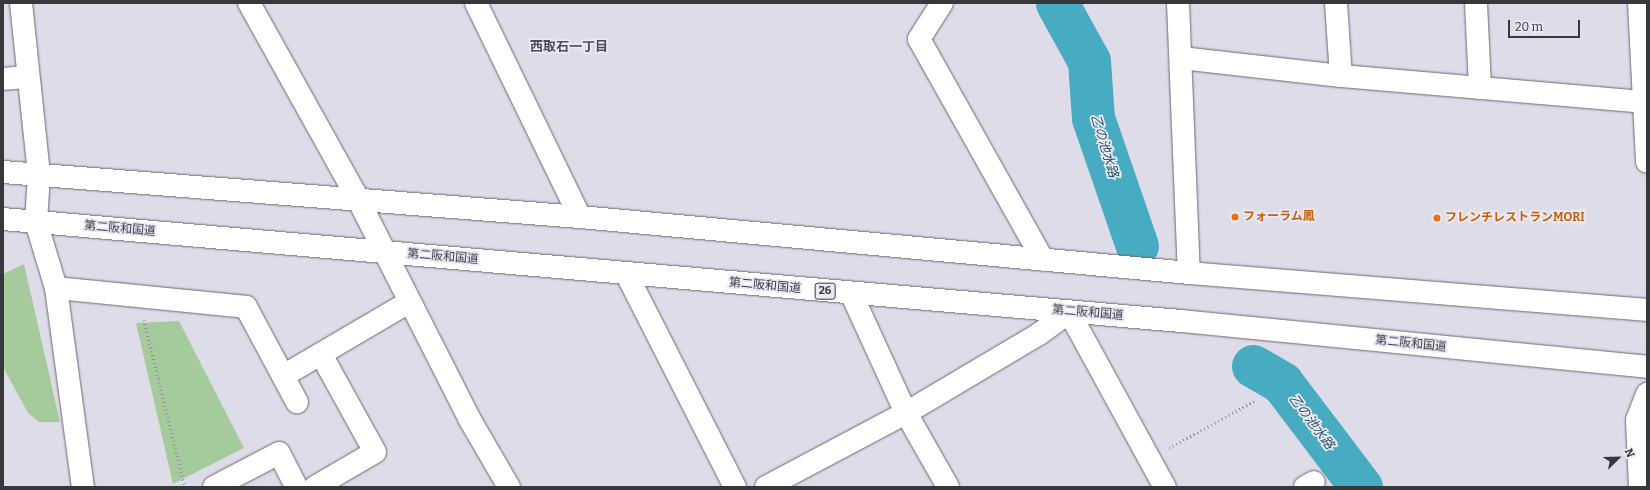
<!DOCTYPE html>
<meta charset="utf-8">
<style>
body{margin:0}
#map{position:relative;width:1650px;height:490px;overflow:hidden;background:#dfdce9;font-family:Bitter,"Noto Sans JP",serif}
div>[style]{position:absolute}
.green>*{inset:0;background:#a5cb9d}
.river>*{height:43px;margin:-21.5px;padding:0 21.5px;transform-origin:21.5px;border-radius:21.5px;background:#47acc2}
.path>*{height:2.5px;margin-top:-1.25px;transform-origin:0;background:repeating-linear-gradient(90deg,#93919b 0 1px,transparent 0 4px)}
.roads{filter:drop-shadow(0 0 1px #6a6773) drop-shadow(0 0 1px #6a6773)}
.minor>*{height:22px;margin:-11px;padding:0 11px;transform-origin:11px;border-radius:11px;background:#fff}
.highway>*{height:22px;margin:-11px;padding:0 11px;transform-origin:11px;border-radius:11px;background:#fff}
.dots>*{width:11px;height:11px;translate:-50% -50%;box-sizing:border-box;border:2px solid #ece9f7;border-radius:50%}
span{translate:-50% -50%;white-space:nowrap;text-align:center;line-height:1.15;-webkit-text-stroke:3.5px #ece9f7;paint-order:stroke}
.shield-label span{padding:1px 3px;background:#ece9f7;border:1px solid;border-radius:3px;-webkit-text-stroke-width:0}
.shield-label{font-size:11px;color:#38373c;font-weight:700}
.food-label{font-size:12px;color:#c56008;font-weight:700}
.left{translate:0 -50%;text-align:left}
.street-label{font-size:12px;color:#38373c}
.neighbourhood-label{font-size:13px;color:#504d59;font-weight:700}
.water-label{font-size:13px;color:#26525c;font-style:italic}
.frame{position:absolute;inset:0;border:4px solid #38373c;pointer-events:none}
.north{position:absolute;left:1598px;top:438px;width:40px;height:40px;-webkit-text-stroke:3px #ece9f7;paint-order:stroke;rotate:67deg;font-size:11px;font-weight:700;line-height:16px;text-align:center;color:#38373c}
.north::after{content:'';display:block;margin:auto;width:14px;height:18px;background:#38373c;clip-path:polygon(50% 0,100% 100%,50% 72%,0 100%)}
.scale{position:absolute;left:1508px;top:20px;width:72px;height:18px;box-sizing:border-box;border:2px solid #38373c;border-top:0;padding-left:5px;font-size:12px;line-height:14px;white-space:nowrap;color:#38373c;-webkit-text-stroke:3px #ece9f7;paint-order:stroke}
</style>
<div id="map">
<div class="green">
<div style="clip-path:polygon(24px 264px,60px 422px,39px 422px,28px 413px,3px 367px,3px 274px)"></div>
<div style="clip-path:polygon(179px 321px,244px 448px,173px 484px,136px 323px)"></div>
</div>
<div class="river">
<div style="left:1057px;top:3px;width:66px;rotate:61.1deg"></div>
<div style="left:1089px;top:61px;width:57px;rotate:86deg"></div>
<div style="left:1093px;top:118px;width:135px;rotate:71deg"></div>
<div style="left:1253px;top:366px;width:34px;rotate:30deg"></div>
<div style="left:1282px;top:383px;width:131px;rotate:52.8deg"></div>
</div>
<div class="path">
<div style="left:144px;top:320px;width:172px;rotate:76.2deg"></div>
<div style="left:1169px;top:448px;width:97px;rotate:-28.9deg"></div>
</div>
<div class="roads">
<div class="minor">
<div style="left:21px;top:3px;width:173px;rotate:84deg"></div>
<div style="left:39px;top:175px;width:47px;rotate:93.7deg"></div>
<div style="left:36px;top:222px;width:69px;rotate:73.1deg"></div>
<div style="left:56px;top:288px;width:201px;rotate:82.3deg"></div>
<div style="left:249px;top:3px;width:227px;rotate:60.9deg"></div>
<div style="left:359px;top:201px;width:246px;rotate:63.1deg"></div>
<div style="left:470px;top:420px;width:78px;rotate:59.8deg"></div>
<div style="left:476px;top:3px;width:238px;rotate:64.1deg"></div>
<div style="left:942px;top:3px;width:43px;rotate:122.6deg"></div>
<div style="left:919px;top:39px;width:253px;rotate:60.7deg"></div>
<div style="left:1178px;top:3px;width:270px;rotate:87.7deg"></div>
<div style="left:1336px;top:3px;width:73px;rotate:86.1deg"></div>
<div style="left:1476px;top:3px;width:85px;rotate:87.3deg"></div>
<div style="left:1639px;top:3px;width:159px;rotate:87.1deg"></div>
<div style="left:1181px;top:58px;width:161px;rotate:6.4deg"></div>
<div style="left:1341px;top:76px;width:307px;rotate:4.9deg"></div>
<div style="left:3px;top:79px;width:25px;rotate:-5deg"></div>
<div style="left:626px;top:273px;width:240px;rotate:63deg"></div>
<div style="left:56px;top:288px;width:191px;rotate:5.7deg"></div>
<div style="left:246px;top:307px;width:108px;rotate:61.8deg"></div>
<div style="left:851px;top:293px;width:132px;rotate:65.4deg"></div>
<div style="left:906px;top:413px;width:85px;rotate:60.4deg"></div>
<div style="left:283px;top:376px;width:146px;rotate:-30.4deg"></div>
<div style="left:214px;top:487px;width:73px;rotate:-27.6deg"></div>
<div style="left:279px;top:453px;width:38px;rotate:63deg"></div>
<div style="left:315px;top:487px;width:69px;rotate:-30.3deg"></div>
<div style="left:375px;top:452px;width:112px;rotate:-118.9deg"></div>
<div style="left:766px;top:487px;width:158px;rotate:-27.9deg"></div>
<div style="left:906px;top:413px;width:155px;rotate:-30.7deg"></div>
<div style="left:1039px;top:334px;width:37px;rotate:-36deg"></div>
<div style="left:1069px;top:312px;width:200px;rotate:61.3deg"></div>
<div style="left:1305px;top:487px;width:10px;rotate:-29deg"></div>
<div style="left:1640px;top:487px;width:67px;rotate:-92.6deg"></div>
<div style="left:1637px;top:420px;width:28px;rotate:-69deg"></div>
</div>
<div class="highway">
<div style="left:3px;top:172px;width:579px;rotate:4.46deg"></div>
<div style="left:580px;top:217px;width:612px;rotate:5.25deg"></div>
<div style="left:1189px;top:273px;width:459px;rotate:4.6deg"></div>
<div style="left:3px;top:219px;width:1182px;rotate:4.95deg"></div>
<div style="left:1181px;top:321px;width:468px;rotate:5.6deg"></div>
</div>
</div>
<div class="dots">
<div style="left:1235px;top:217px;background:#e8710a"></div>
<div style="left:1437px;top:218px;background:#e8710a"></div>
</div>
<div class="shield-label">
<span style="left:825px;top:291px">26</span>
</div>
<div class="food-label">
<span class="left" style="left:1243px;top:217px">フォーラム鳳</span>
<span class="left" style="left:1445px;top:218px">フレンチレストランMORI</span>
</div>
<div class="street-label">
<span style="left:120px;top:229px;rotate:5deg">第二阪和国道</span>
<span style="left:443px;top:257px;rotate:5deg">第二阪和国道</span>
<span style="left:765px;top:286px;rotate:5deg">第二阪和国道</span>
<span style="left:1088px;top:313px;rotate:5deg">第二阪和国道</span>
<span style="left:1411px;top:344px;rotate:6deg">第二阪和国道</span>
</div>
<div class="neighbourhood-label">
<span style="left:569px;top:47px">西取石一丁目</span>
</div>
<div class="water-label">
<span style="left:1104px;top:146px;rotate:73deg">乙の池水路</span>
<span style="left:1311px;top:422px;rotate:53deg">乙の池水路</span>
</div>
<div class="frame"></div>
<div class="north">N</div>
<div class="scale">20 m</div>
</div>
